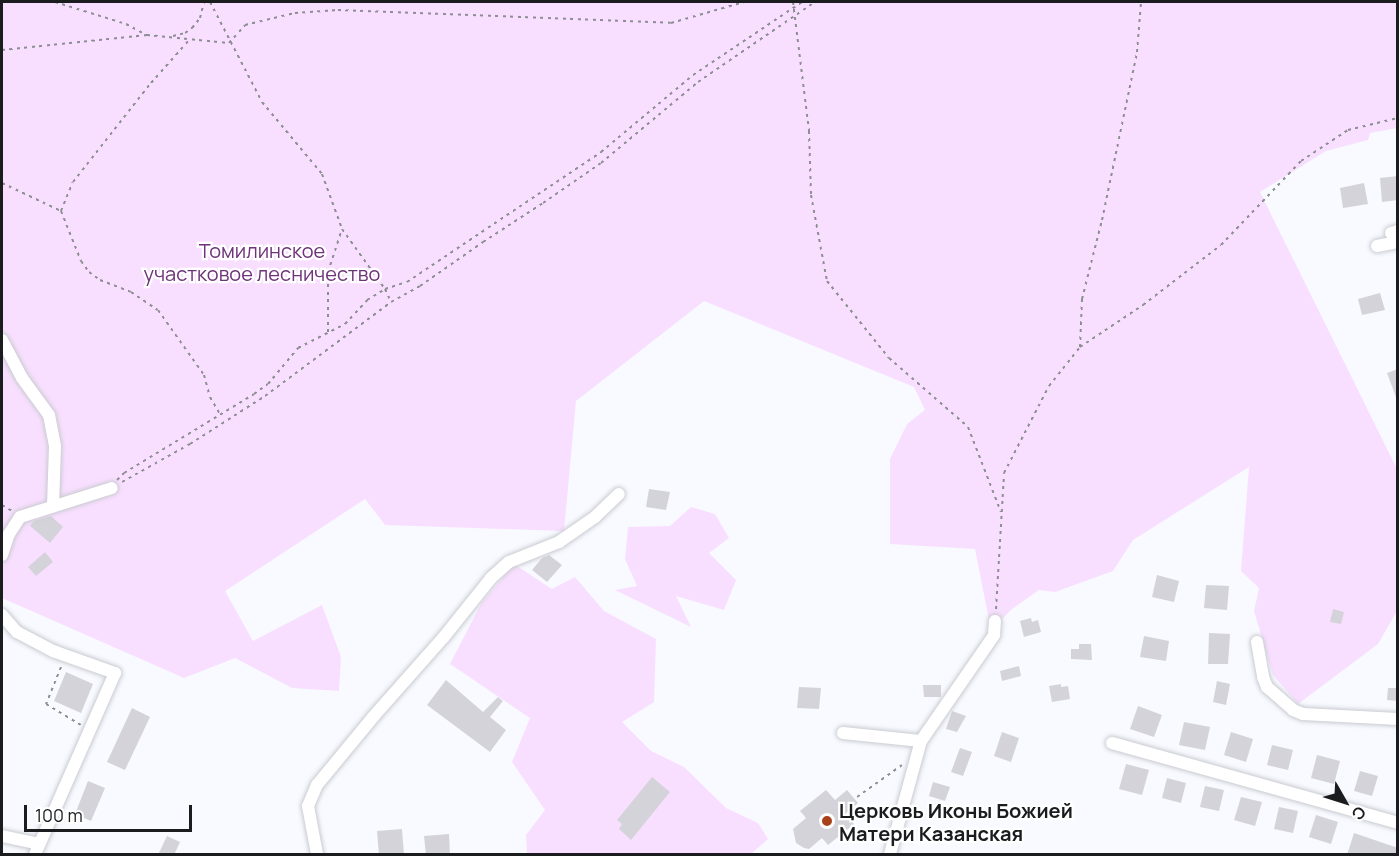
<!DOCTYPE html>
<meta charset="utf-8">
<style>
body{margin:0}
#map{position:relative;width:1399px;height:856px;overflow:hidden;background:#f8faff;font-family:Manrope,sans-serif}
div>[style]{position:absolute}
.green>*{inset:0;background:#f9dfff}
.building>*{inset:0;background:#d4d3d9}
.path>*{height:2px;margin-top:-1px;transform-origin:0;background:repeating-linear-gradient(90deg,#8d8e92 0 3px,transparent 0 7.5px)}
.roads{filter:drop-shadow(0 0 2px #c9cbd1) drop-shadow(0 0 2px #c9cbd1)}
.minor>*{height:12px;margin:-6px;padding:0 6px;transform-origin:6px;border-radius:6px;background:#fff}
.dots>*{width:16px;height:16px;translate:-50% -50%;box-sizing:border-box;border:3px solid #fff;border-radius:50%}
span{translate:-50% -50%;white-space:nowrap;text-align:center;line-height:1.15;-webkit-text-stroke:4.5px #fff;paint-order:stroke}
.park-label{font-size:20px;color:#6e337a}
.poi-label{font-size:20px;color:#1b1c1e;font-weight:700}
.left{translate:0 -50%;text-align:left}
.frame{position:absolute;inset:0;border:3px solid #1b1c1e;pointer-events:none}
.north{position:absolute;left:1315px;top:772px;width:60px;height:60px;-webkit-text-stroke:4px #fff;paint-order:stroke;rotate:129deg;font-size:16px;font-weight:700;line-height:24px;text-align:center;color:#1b1c1e}
.north::after{content:'';display:block;margin:auto;width:21px;height:27px;background:#1b1c1e;clip-path:polygon(50% 0,100% 100%,50% 72%,0 100%)}
.scale{position:absolute;left:24px;top:805px;width:168px;height:27px;box-sizing:border-box;border:3px solid #1b1c1e;border-top:0;padding-left:8px;font-size:18px;line-height:21px;white-space:nowrap;color:#1b1c1e;-webkit-text-stroke:4px #fff;paint-order:stroke}
</style>
<div id="map">
<div class="green">
<div style="clip-path:polygon(2px 2px,1397px 2px,1397px 128px,1370px 133px,1368px 140px,1326px 151px,1260px 192px,1397px 469px,1397px 611px,1378px 644px,1298px 704px,1273px 675px,1254px 611px,1259px 588px,1241px 571px,1249px 467px,1133px 540px,1113px 571px,1055px 592px,1039px 590px,1012px 609px,991px 630px,975px 549px,890px 544px,890px 459px,907px 424px,925px 410px,914px 387px,704px 301px,576px 401px,564px 531px,385px 525px,365px 499px,225px 591px,253px 641px,322px 605px,341px 657px,339px 691px,292px 688px,235px 658px,184px 678px,2px 598px)"></div>
<div style="clip-path:polygon(691px 507px,715px 514px,729px 538px,709px 553px,736px 580px,724px 610px,676px 596px,691px 627px,615px 590px,637px 586px,625px 559px,628px 527px,670px 526px)"></div>
<div style="clip-path:polygon(514px 564px,552px 589px,575px 577px,604px 611px,656px 639px,654px 702px,622px 722px,651px 751px,684px 767px,726px 808px,758px 823px,768px 839px,751px 854px,527px 854px,526px 835px,545px 810px,512px 762px,530px 718px,450px 664px,481px 604px)"></div>
</div>
<div class="building">
<div style="clip-path:polygon(1398px 176px,1398px 200px,1382px 202px,1380px 178px)"></div>
<div style="clip-path:polygon(1364px 183px,1368px 204px,1343px 208px,1340px 188px)"></div>
<div style="clip-path:polygon(1380px 293px,1385px 310px,1362px 315px,1358px 299px)"></div>
<div style="clip-path:polygon(1398px 369px,1398px 400px,1397px 400px,1387px 373px)"></div>
<div style="clip-path:polygon(649px 489px,670px 492px,666px 510px,646px 507px)"></div>
<div style="clip-path:polygon(51px 516px,63px 527px,50px 543px,30px 526px,34px 521px)"></div>
<div style="clip-path:polygon(45px 552px,53px 562px,36px 576px,28px 567px)"></div>
<div style="clip-path:polygon(549px 555px,562px 565px,547px 582px,532px 570px,542px 558px)"></div>
<div style="clip-path:polygon(1157px 575px,1179px 581px,1174px 602px,1152px 597px)"></div>
<div style="clip-path:polygon(1206px 585px,1229px 586px,1227px 610px,1204px 608px)"></div>
<div style="clip-path:polygon(1333px 609px,1344px 612px,1341px 624px,1330px 622px)"></div>
<div style="clip-path:polygon(1031px 618px,1032px 622px,1038px 620px,1041px 632px,1024px 637px,1020px 621px)"></div>
<div style="clip-path:polygon(1209px 633px,1230px 634px,1228px 664px,1208px 664px)"></div>
<div style="clip-path:polygon(1144px 636px,1169px 641px,1166px 661px,1140px 657px)"></div>
<div style="clip-path:polygon(1079px 644px,1091px 644px,1092px 660px,1071px 659px,1071px 649px,1079px 649px)"></div>
<div style="clip-path:polygon(1019px 666px,1021px 676px,1002px 681px,1000px 671px)"></div>
<div style="clip-path:polygon(66px 672px,93px 684px,81px 713px,54px 701px)"></div>
<div style="clip-path:polygon(446px 680px,483px 712px,498px 697px,503px 701px,490px 717px,506px 730px,490px 752px,427px 705px)"></div>
<div style="clip-path:polygon(1217px 681px,1230px 684px,1226px 705px,1213px 702px)"></div>
<div style="clip-path:polygon(1061px 684px,1061px 687px,1068px 686px,1070px 699px,1052px 702px,1049px 686px)"></div>
<div style="clip-path:polygon(923px 685px,941px 685px,941px 697px,924px 697px)"></div>
<div style="clip-path:polygon(799px 687px,821px 688px,819px 709px,797px 708px)"></div>
<div style="clip-path:polygon(1388px 688px,1398px 688px,1398px 701px,1387px 700px)"></div>
<div style="clip-path:polygon(1138px 706px,1162px 715px,1154px 737px,1130px 729px)"></div>
<div style="clip-path:polygon(132px 708px,150px 717px,125px 770px,107px 762px)"></div>
<div style="clip-path:polygon(952px 711px,966px 716px,957px 732px,946px 729px)"></div>
<div style="clip-path:polygon(1184px 722px,1210px 727px,1205px 750px,1179px 745px)"></div>
<div style="clip-path:polygon(1002px 732px,1019px 738px,1011px 762px,994px 756px)"></div>
<div style="clip-path:polygon(1231px 732px,1253px 739px,1246px 762px,1224px 755px)"></div>
<div style="clip-path:polygon(1272px 745px,1293px 750px,1288px 770px,1267px 765px)"></div>
<div style="clip-path:polygon(960px 748px,972px 752px,963px 776px,951px 772px)"></div>
<div style="clip-path:polygon(1317px 755px,1340px 761px,1334px 784px,1311px 778px)"></div>
<div style="clip-path:polygon(1126px 764px,1149px 770px,1142px 795px,1119px 789px)"></div>
<div style="clip-path:polygon(1360px 771px,1378px 776px,1372px 796px,1354px 791px)"></div>
<div style="clip-path:polygon(652px 777px,670px 792px,631px 840px,619px 829px,622px 824px,617px 820px)"></div>
<div style="clip-path:polygon(1167px 778px,1186px 783px,1181px 803px,1162px 798px)"></div>
<div style="clip-path:polygon(88px 781px,105px 788px,91px 821px,75px 814px)"></div>
<div style="clip-path:polygon(933px 782px,950px 787px,945px 801px,929px 796px)"></div>
<div style="clip-path:polygon(1205px 786px,1224px 790px,1219px 811px,1200px 807px)"></div>
<div style="clip-path:polygon(826px 790px,835px 800px,847px 790px,858px 803px,846px 813px,854px 824px,828px 845px,822px 838px,809px 849px,804px 848px,796px 843px,793px 829px,806px 818px,800px 811px)"></div>
<div style="clip-path:polygon(1241px 797px,1262px 802px,1255px 826px,1234px 820px)"></div>
<div style="clip-path:polygon(1279px 807px,1298px 811px,1293px 833px,1274px 829px)"></div>
<div style="clip-path:polygon(1316px 815px,1338px 822px,1331px 844px,1309px 837px)"></div>
<div style="clip-path:polygon(402px 829px,404px 855px,379px 855px,377px 831px)"></div>
<div style="clip-path:polygon(1354px 833px,1398px 848px,1398px 855px,1347px 855px)"></div>
<div style="clip-path:polygon(449px 834px,450px 855px,426px 855px,424px 836px)"></div>
<div style="clip-path:polygon(167px 836px,180px 842px,174px 855px,158px 855px)"></div>
</div>
<div class="path">
<div style="left:55px;top:2px;width:74px;rotate:17.2deg"></div>
<div style="left:126px;top:24px;width:24px;rotate:28deg"></div>
<div style="left:210px;top:2px;width:113px;rotate:62.5deg"></div>
<div style="left:262px;top:102px;width:94px;rotate:50.2deg"></div>
<div style="left:322px;top:174px;width:59px;rotate:70deg"></div>
<div style="left:342px;top:229px;width:74px;rotate:54.4deg"></div>
<div style="left:385px;top:289px;width:14px;rotate:65deg"></div>
<div style="left:793px;top:2px;width:130px;rotate:82.9deg"></div>
<div style="left:809px;top:131px;width:64px;rotate:88.2deg"></div>
<div style="left:811px;top:195px;width:87px;rotate:79.5deg"></div>
<div style="left:827px;top:281px;width:99px;rotate:51.2deg"></div>
<div style="left:889px;top:358px;width:105px;rotate:41.1deg"></div>
<div style="left:968px;top:427px;width:91px;rotate:68.8deg"></div>
<div style="left:173px;top:36px;width:12px;rotate:-14deg"></div>
<div style="left:185px;top:33px;width:9px;rotate:-36deg"></div>
<div style="left:192px;top:28px;width:13px;rotate:-51deg"></div>
<div style="left:200px;top:18px;width:16px;rotate:-76deg"></div>
<div style="left:2px;top:50px;width:146px;rotate:-5.9deg"></div>
<div style="left:147px;top:35px;width:82px;rotate:5.6deg"></div>
<div style="left:229px;top:43px;width:24px;rotate:-48deg"></div>
<div style="left:245px;top:25px;width:51px;rotate:-13.5deg"></div>
<div style="left:295px;top:13px;width:43px;rotate:-4deg"></div>
<div style="left:338px;top:10px;width:333px;rotate:2.2deg"></div>
<div style="left:671px;top:23px;width:76px;rotate:-16deg"></div>
<div style="left:2px;top:183px;width:65px;rotate:25.4deg"></div>
<div style="left:61px;top:211px;width:54px;rotate:68.2deg"></div>
<div style="left:81px;top:261px;width:14px;rotate:54deg"></div>
<div style="left:89px;top:272px;width:14px;rotate:36deg"></div>
<div style="left:100px;top:280px;width:33px;rotate:21deg"></div>
<div style="left:131px;top:292px;width:32px;rotate:34deg"></div>
<div style="left:158px;top:310px;width:80px;rotate:54.7deg"></div>
<div style="left:204px;top:375px;width:23px;rotate:75deg"></div>
<div style="left:210px;top:397px;width:20px;rotate:60deg"></div>
<div style="left:61px;top:211px;width:31px;rotate:-68deg"></div>
<div style="left:73px;top:182px;width:126px;rotate:-51.8deg"></div>
<div style="left:151px;top:83px;width:57px;rotate:-48.5deg"></div>
<div style="left:328px;top:332px;width:60px;rotate:-90deg"></div>
<div style="left:328px;top:272px;width:45px;rotate:-72deg"></div>
<div style="left:1080px;top:347px;width:48px;rotate:-87.6deg"></div>
<div style="left:1082px;top:299px;width:81px;rotate:-75.8deg"></div>
<div style="left:1102px;top:220px;width:172px;rotate:-78.2deg"></div>
<div style="left:1137px;top:52px;width:50px;rotate:-85.4deg"></div>
<div style="left:117px;top:480px;width:10px;rotate:-45deg"></div>
<div style="left:124px;top:473px;width:152px;rotate:-31.3deg"></div>
<div style="left:254px;top:394px;width:17px;rotate:-36deg"></div>
<div style="left:268px;top:384px;width:47px;rotate:-50.2deg"></div>
<div style="left:298px;top:348px;width:53px;rotate:-27.1deg"></div>
<div style="left:345px;top:324px;width:33px;rotate:-47deg"></div>
<div style="left:367px;top:300px;width:21px;rotate:-31deg"></div>
<div style="left:385px;top:289px;width:23px;rotate:-18deg"></div>
<div style="left:407px;top:282px;width:234px;rotate:-33.8deg"></div>
<div style="left:601px;top:152px;width:120px;rotate:-39.9deg"></div>
<div style="left:693px;top:75px;width:131px;rotate:-33.8deg"></div>
<div style="left:122px;top:482px;width:78px;rotate:-29.2deg"></div>
<div style="left:190px;top:444px;width:89px;rotate:-32.6deg"></div>
<div style="left:265px;top:396px;width:157px;rotate:-36.7deg"></div>
<div style="left:391px;top:302px;width:33px;rotate:-29deg"></div>
<div style="left:420px;top:286px;width:77px;rotate:-34.9deg"></div>
<div style="left:483px;top:242px;width:72px;rotate:-33deg"></div>
<div style="left:543px;top:203px;width:70px;rotate:-34.6deg"></div>
<div style="left:601px;top:163px;width:126px;rotate:-39.9deg"></div>
<div style="left:698px;top:82px;width:142px;rotate:-34.4deg"></div>
<div style="left:2px;top:505px;width:12px;rotate:31deg"></div>
<div style="left:996px;top:609px;width:136px;rotate:-86.6deg"></div>
<div style="left:1004px;top:473px;width:98px;rotate:-62.7deg"></div>
<div style="left:1049px;top:386px;width:50px;rotate:-51.5deg"></div>
<div style="left:1080px;top:347px;width:76px;rotate:-33.7deg"></div>
<div style="left:1143px;top:305px;width:98px;rotate:-37.6deg"></div>
<div style="left:1221px;top:245px;width:116px;rotate:-46.4deg"></div>
<div style="left:1301px;top:161px;width:56px;rotate:-33.4deg"></div>
<div style="left:1348px;top:130px;width:51px;rotate:-13.5deg"></div>
<div style="left:61px;top:667px;width:40px;rotate:112deg"></div>
<div style="left:46px;top:704px;width:41px;rotate:31deg"></div>
<div style="left:857px;top:797px;width:55px;rotate:-35.4deg"></div>
</div>
<div class="roads">
<div class="minor">
<div style="left:1391px;top:233px;width:7px;rotate:-16deg"></div>
<div style="left:1377px;top:246px;width:21px;rotate:-11deg"></div>
<div style="left:2px;top:340px;width:43px;rotate:62.2deg"></div>
<div style="left:22px;top:378px;width:46px;rotate:53.9deg"></div>
<div style="left:49px;top:415px;width:32px;rotate:79deg"></div>
<div style="left:55px;top:446px;width:60px;rotate:91.9deg"></div>
<div style="left:2px;top:555px;width:22px;rotate:-72deg"></div>
<div style="left:9px;top:534px;width:20px;rotate:-57deg"></div>
<div style="left:20px;top:517px;width:96px;rotate:-17.5deg"></div>
<div style="left:2px;top:615px;width:23px;rotate:49deg"></div>
<div style="left:17px;top:632px;width:41px;rotate:27.8deg"></div>
<div style="left:53px;top:651px;width:66px;rotate:19.5deg"></div>
<div style="left:115px;top:673px;width:198px;rotate:113.8deg"></div>
<div style="left:1257px;top:642px;width:36px;rotate:80deg"></div>
<div style="left:1263px;top:677px;width:11px;rotate:68deg"></div>
<div style="left:1267px;top:687px;width:35px;rotate:41deg"></div>
<div style="left:1293px;top:710px;width:11px;rotate:22deg"></div>
<div style="left:1303px;top:714px;width:95px;rotate:3deg"></div>
<div style="left:843px;top:733px;width:78px;rotate:5.9deg"></div>
<div style="left:1112px;top:743px;width:297px;rotate:15.6deg"></div>
<div style="left:2px;top:836px;width:38px;rotate:12deg"></div>
<div style="left:317px;top:854px;width:49px;rotate:-100.6deg"></div>
<div style="left:308px;top:806px;width:23px;rotate:-67deg"></div>
<div style="left:317px;top:785px;width:88px;rotate:-50.5deg"></div>
<div style="left:373px;top:717px;width:106px;rotate:-48.5deg"></div>
<div style="left:443px;top:638px;width:77px;rotate:-51.3deg"></div>
<div style="left:491px;top:578px;width:24px;rotate:-42deg"></div>
<div style="left:509px;top:562px;width:54px;rotate:-21.8deg"></div>
<div style="left:559px;top:542px;width:44px;rotate:-34.8deg"></div>
<div style="left:595px;top:517px;width:33px;rotate:-44deg"></div>
<div style="left:890px;top:854px;width:117px;rotate:-74.7deg"></div>
<div style="left:921px;top:741px;width:129px;rotate:-55.4deg"></div>
<div style="left:994px;top:635px;width:14px;rotate:-86deg"></div>
</div>
</div>
<div class="dots">
<div style="left:827px;top:821px;background:#a74218"></div>
</div>
<div class="park-label">
<span style="left:262px;top:262px">Томилинское<br>участковое лесничество</span>
</div>
<div class="poi-label">
<span class="left" style="left:839px;top:822px">Церковь Иконы Божией<br>Матери Казанская</span>
</div>
<div class="frame"></div>
<div class="north">С</div>
<div class="scale">100 m</div>
</div>
